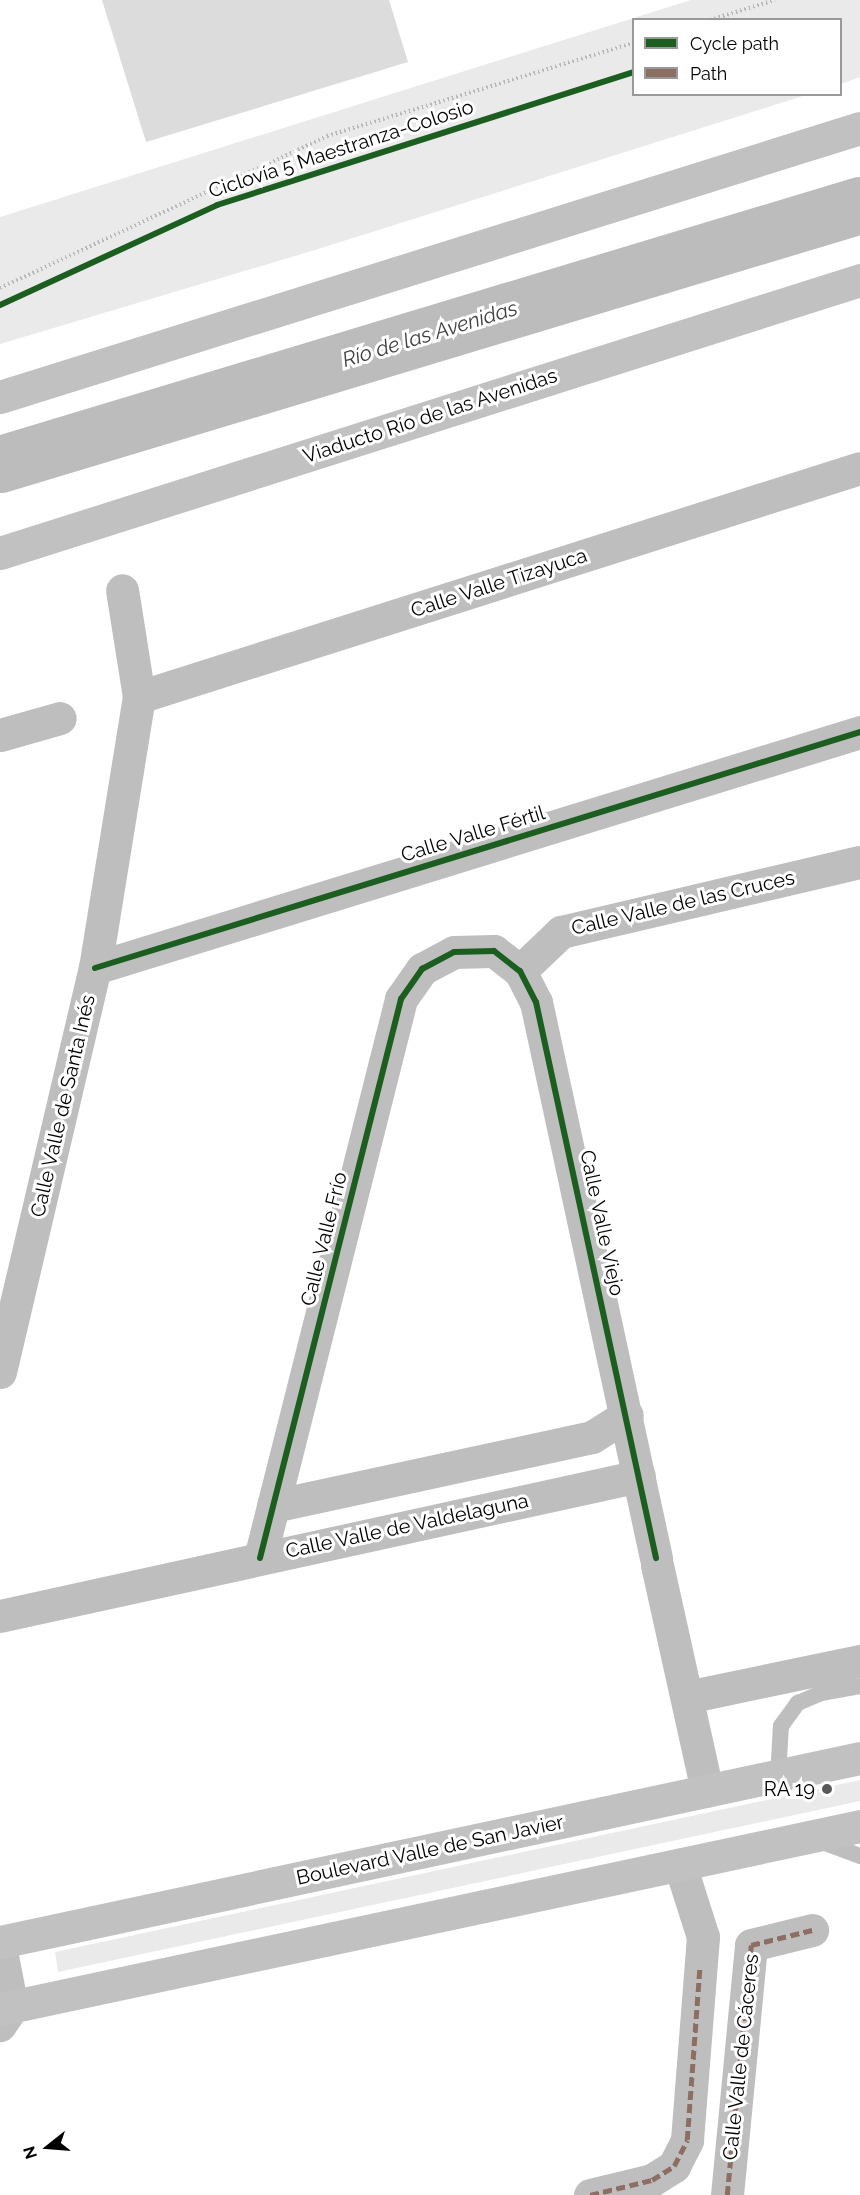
<!DOCTYPE html>
<meta charset="utf-8">
<style>
body{margin:0}
#map{position:relative;width:860px;height:2195px;overflow:hidden;background:#fff;font-family:Raleway,sans-serif}
div>[style]{position:absolute}
.green>*{inset:0;background:#eaeaea}
.river>*{height:57px;margin:-28.5px;padding:0 28.5px;transform-origin:28.5px;border-radius:28.5px;background:#bcbcbc}
.building>*{inset:0;background:#dcdcdc}
.path>*{height:4px;margin-top:-2px;transform-origin:0;background:repeating-linear-gradient(90deg,#b8b8b8 0 1.5px,transparent 0 4.5px)}
.service>*{height:16px;margin:-8px;padding:0 8px;transform-origin:8px;border-radius:8px;background:#bebebe}
.minor>*{height:33px;margin:-16.5px;padding:0 16.5px;transform-origin:16.5px;border-radius:16.5px;background:#bebebe}
.secondary>*{height:33px;margin:-16.5px;padding:0 16.5px;transform-origin:16.5px;border-radius:16.5px;background:#c1c1c1}
.quiet>*{height:4.5px;margin-top:-2.25px;transform-origin:0;background:repeating-linear-gradient(90deg,#8d6e63 0 9px,transparent 0 13.5px)}
.cycleway>*{height:6px;margin:-3px;padding:0 3px;transform-origin:3px;border-radius:3px;background:#1b5e20}
.dots>*{width:16px;height:16px;translate:-50% -50%;box-sizing:border-box;border:3px solid #fff;border-radius:50%}
span{translate:-50% -50%;white-space:nowrap;text-align:center;line-height:1.15;-webkit-text-stroke:6px #fff;paint-order:stroke}
.street-label{font-size:20px;color:#000}
.poi-label{font-size:20px;color:#000}
.right{translate:-100% -50%;text-align:right}
.water-label{font-size:21px;color:#404040;font-style:italic}
.legend{position:absolute;left:632px;top:18px;width:210px;height:78px;box-sizing:border-box;background:#fff;border:2px solid #999;margin:0;padding:8px 10px;list-style:none;font-size:18px;color:#000}
.legend li{display:flex;align-items:center;gap:12px;height:30px}
.legend b{width:30px;border:2px solid #999}
.north{position:absolute;left:18px;top:2117px;width:60px;height:60px;-webkit-text-stroke:4px #fff;paint-order:stroke;rotate:253deg;font-size:16px;font-weight:700;line-height:24px;text-align:center;color:#000}
.north::after{content:'';display:block;margin:auto;width:21px;height:27px;background:#000;clip-path:polygon(50% 0,100% 100%,50% 72%,0 100%)}
</style>
<div id="map">
<div class="green">
<div style="clip-path:polygon(691px 0,860px 0,860px 77px,841px 84px,840px 20px,634px 20px,634px 94px,806px 95px,315px 250px,0 344px,0 217px)"></div>
<div style="clip-path:polygon(860px 1780px,860px 1801px,58px 1972px,55px 1952px)"></div>
</div>
<div class="river">
<div style="left:0;top:464px;width:898px;rotate:-16.76deg"></div>
</div>
<div class="building">
<div style="clip-path:polygon(102px 0,389px 0,408px 62px,146px 142px)"></div>
</div>
<div class="path">
<div style="left:710px;top:20px;width:68px;rotate:-17.1deg"></div>
<div style="left:0;top:288px;width:361px;rotate:-24.9deg"></div>
<div style="left:327px;top:136px;width:321px;rotate:-16.9deg"></div>
</div>
<div class="service">
<div style="left:778px;top:1776px;width:50px;rotate:-86.6deg"></div>
<div style="left:781px;top:1726px;width:29px;rotate:-54deg"></div>
<div style="left:798px;top:1703px;width:25px;rotate:-23deg"></div>
<div style="left:821px;top:1693px;width:40px;rotate:-10deg"></div>
<div style="left:817px;top:1840px;width:46px;rotate:20.4deg"></div>
</div>
<div class="minor">
<div style="left:139px;top:697px;width:756px;rotate:-17.62deg"></div>
<div style="left:0;top:735px;width:62px;rotate:-15.8deg"></div>
<div style="left:95px;top:968px;width:801px;rotate:-17.14deg"></div>
<div style="left:520px;top:971px;width:57px;rotate:-43.6deg"></div>
<div style="left:561px;top:932px;width:307px;rotate:-13.2deg"></div>
<div style="left:0;top:1372px;width:415px;rotate:-76.8deg"></div>
<div style="left:95px;top:968px;width:275px;rotate:-80.8deg"></div>
<div style="left:139px;top:697px;width:108px;rotate:-99deg"></div>
<div style="left:273px;top:1506px;width:326px;rotate:-12.2deg"></div>
<div style="left:592px;top:1437px;width:41px;rotate:-32.2deg"></div>
<div style="left:260px;top:1558px;width:577px;rotate:-75.84deg"></div>
<div style="left:401px;top:999px;width:37px;rotate:-55deg"></div>
<div style="left:422px;top:969px;width:36px;rotate:-28deg"></div>
<div style="left:454px;top:952px;width:40px;rotate:-1.4deg"></div>
<div style="left:494px;top:951px;width:33px;rotate:38deg"></div>
<div style="left:520px;top:971px;width:35px;rotate:63deg"></div>
<div style="left:536px;top:1002px;width:569px;rotate:77.82deg"></div>
<div style="left:657px;top:1565px;width:231px;rotate:77.5deg"></div>
<div style="left:0;top:1616px;width:654px;rotate:-12.36deg"></div>
<div style="left:687px;top:1697px;width:177px;rotate:-11.8deg"></div>
<div style="left:0;top:1946px;width:62px;rotate:78.9deg"></div>
<div style="left:12px;top:2007px;width:22px;rotate:124deg"></div>
<div style="left:590px;top:2195px;width:64px;rotate:-13.6deg"></div>
<div style="left:652px;top:2180px;width:26px;rotate:-32deg"></div>
<div style="left:674px;top:2166px;width:29px;rotate:-63deg"></div>
<div style="left:687px;top:2140px;width:204px;rotate:-85.5deg"></div>
<div style="left:703px;top:1937px;width:76px;rotate:-107.7deg"></div>
<div style="left:727px;top:2195px;width:251px;rotate:-84.5deg"></div>
<div style="left:751px;top:1945px;width:63px;rotate:-13.8deg"></div>
</div>
<div class="secondary">
<div style="left:0;top:397px;width:901px;rotate:-17.37deg"></div>
<div style="left:0;top:553px;width:902px;rotate:-17.61deg"></div>
<div style="left:0;top:1942px;width:879px;rotate:-12.08deg"></div>
<div style="left:0;top:2009px;width:879px;rotate:-12.01deg"></div>
</div>
<div class="quiet">
<div style="left:590px;top:2195px;width:64px;rotate:-13.6deg"></div>
<div style="left:652px;top:2180px;width:26px;rotate:-32deg"></div>
<div style="left:674px;top:2166px;width:29px;rotate:-63deg"></div>
<div style="left:687px;top:2140px;width:175px;rotate:-85.8deg"></div>
<div style="left:727px;top:2195px;width:251px;rotate:-84.5deg"></div>
<div style="left:751px;top:1945px;width:63px;rotate:-13.8deg"></div>
</div>
<div class="cycleway">
<div style="left:0;top:305px;width:239px;rotate:-24.7deg"></div>
<div style="left:217px;top:205px;width:438px;rotate:-17.7deg"></div>
<div style="left:95px;top:968px;width:801px;rotate:-17.14deg"></div>
<div style="left:260px;top:1558px;width:577px;rotate:-75.84deg"></div>
<div style="left:401px;top:999px;width:37px;rotate:-55deg"></div>
<div style="left:422px;top:969px;width:36px;rotate:-28deg"></div>
<div style="left:454px;top:952px;width:40px;rotate:-1.4deg"></div>
<div style="left:494px;top:951px;width:33px;rotate:38deg"></div>
<div style="left:520px;top:971px;width:35px;rotate:63deg"></div>
<div style="left:536px;top:1002px;width:569px;rotate:77.82deg"></div>
</div>
<div class="dots">
<div style="left:827px;top:1789px;background:#595959"></div>
</div>
<div class="street-label">
<span style="left:341px;top:149px;rotate:-18deg">Ciclovía 5 Maestranza-Colosio</span>
<span style="left:430px;top:416px;rotate:-18deg">Viaducto Río de las Avenidas</span>
<span style="left:499px;top:583px;rotate:-18deg">Calle Valle Tizayuca</span>
<span style="left:473px;top:834px;rotate:-17deg">Calle Valle Fértil</span>
<span style="left:683px;top:903px;rotate:-13deg">Calle Valle de las Cruces</span>
<span style="left:63px;top:1106px;rotate:-77deg">Calle Valle de Santa Inés</span>
<span style="left:602px;top:1223px;rotate:78deg">Calle Valle Viejo</span>
<span style="left:324px;top:1239px;rotate:-76deg">Calle Valle Frío</span>
<span style="left:407px;top:1526px;rotate:-12deg">Calle Valle de Valdelaguna</span>
<span style="left:430px;top:1850px;rotate:-12deg">Boulevard Valle de San Javier</span>
<span style="left:741px;top:2057px;rotate:-84deg">Calle Valle de Cáceres</span>
</div>
<div class="poi-label">
<span class="right" style="left:815px;top:1789px">RA 19</span>
</div>
<div class="water-label">
<span style="left:430px;top:334px;rotate:-17deg">Río de las Avenidas</span>
</div>
<ul class="legend">
<li><b style="height:8px;background:#1b5e20"></b>Cycle path</li>
<li><b style="height:8px;background:#8d6e63"></b>Path</li>
</ul>
<div class="north">N</div>
</div>
